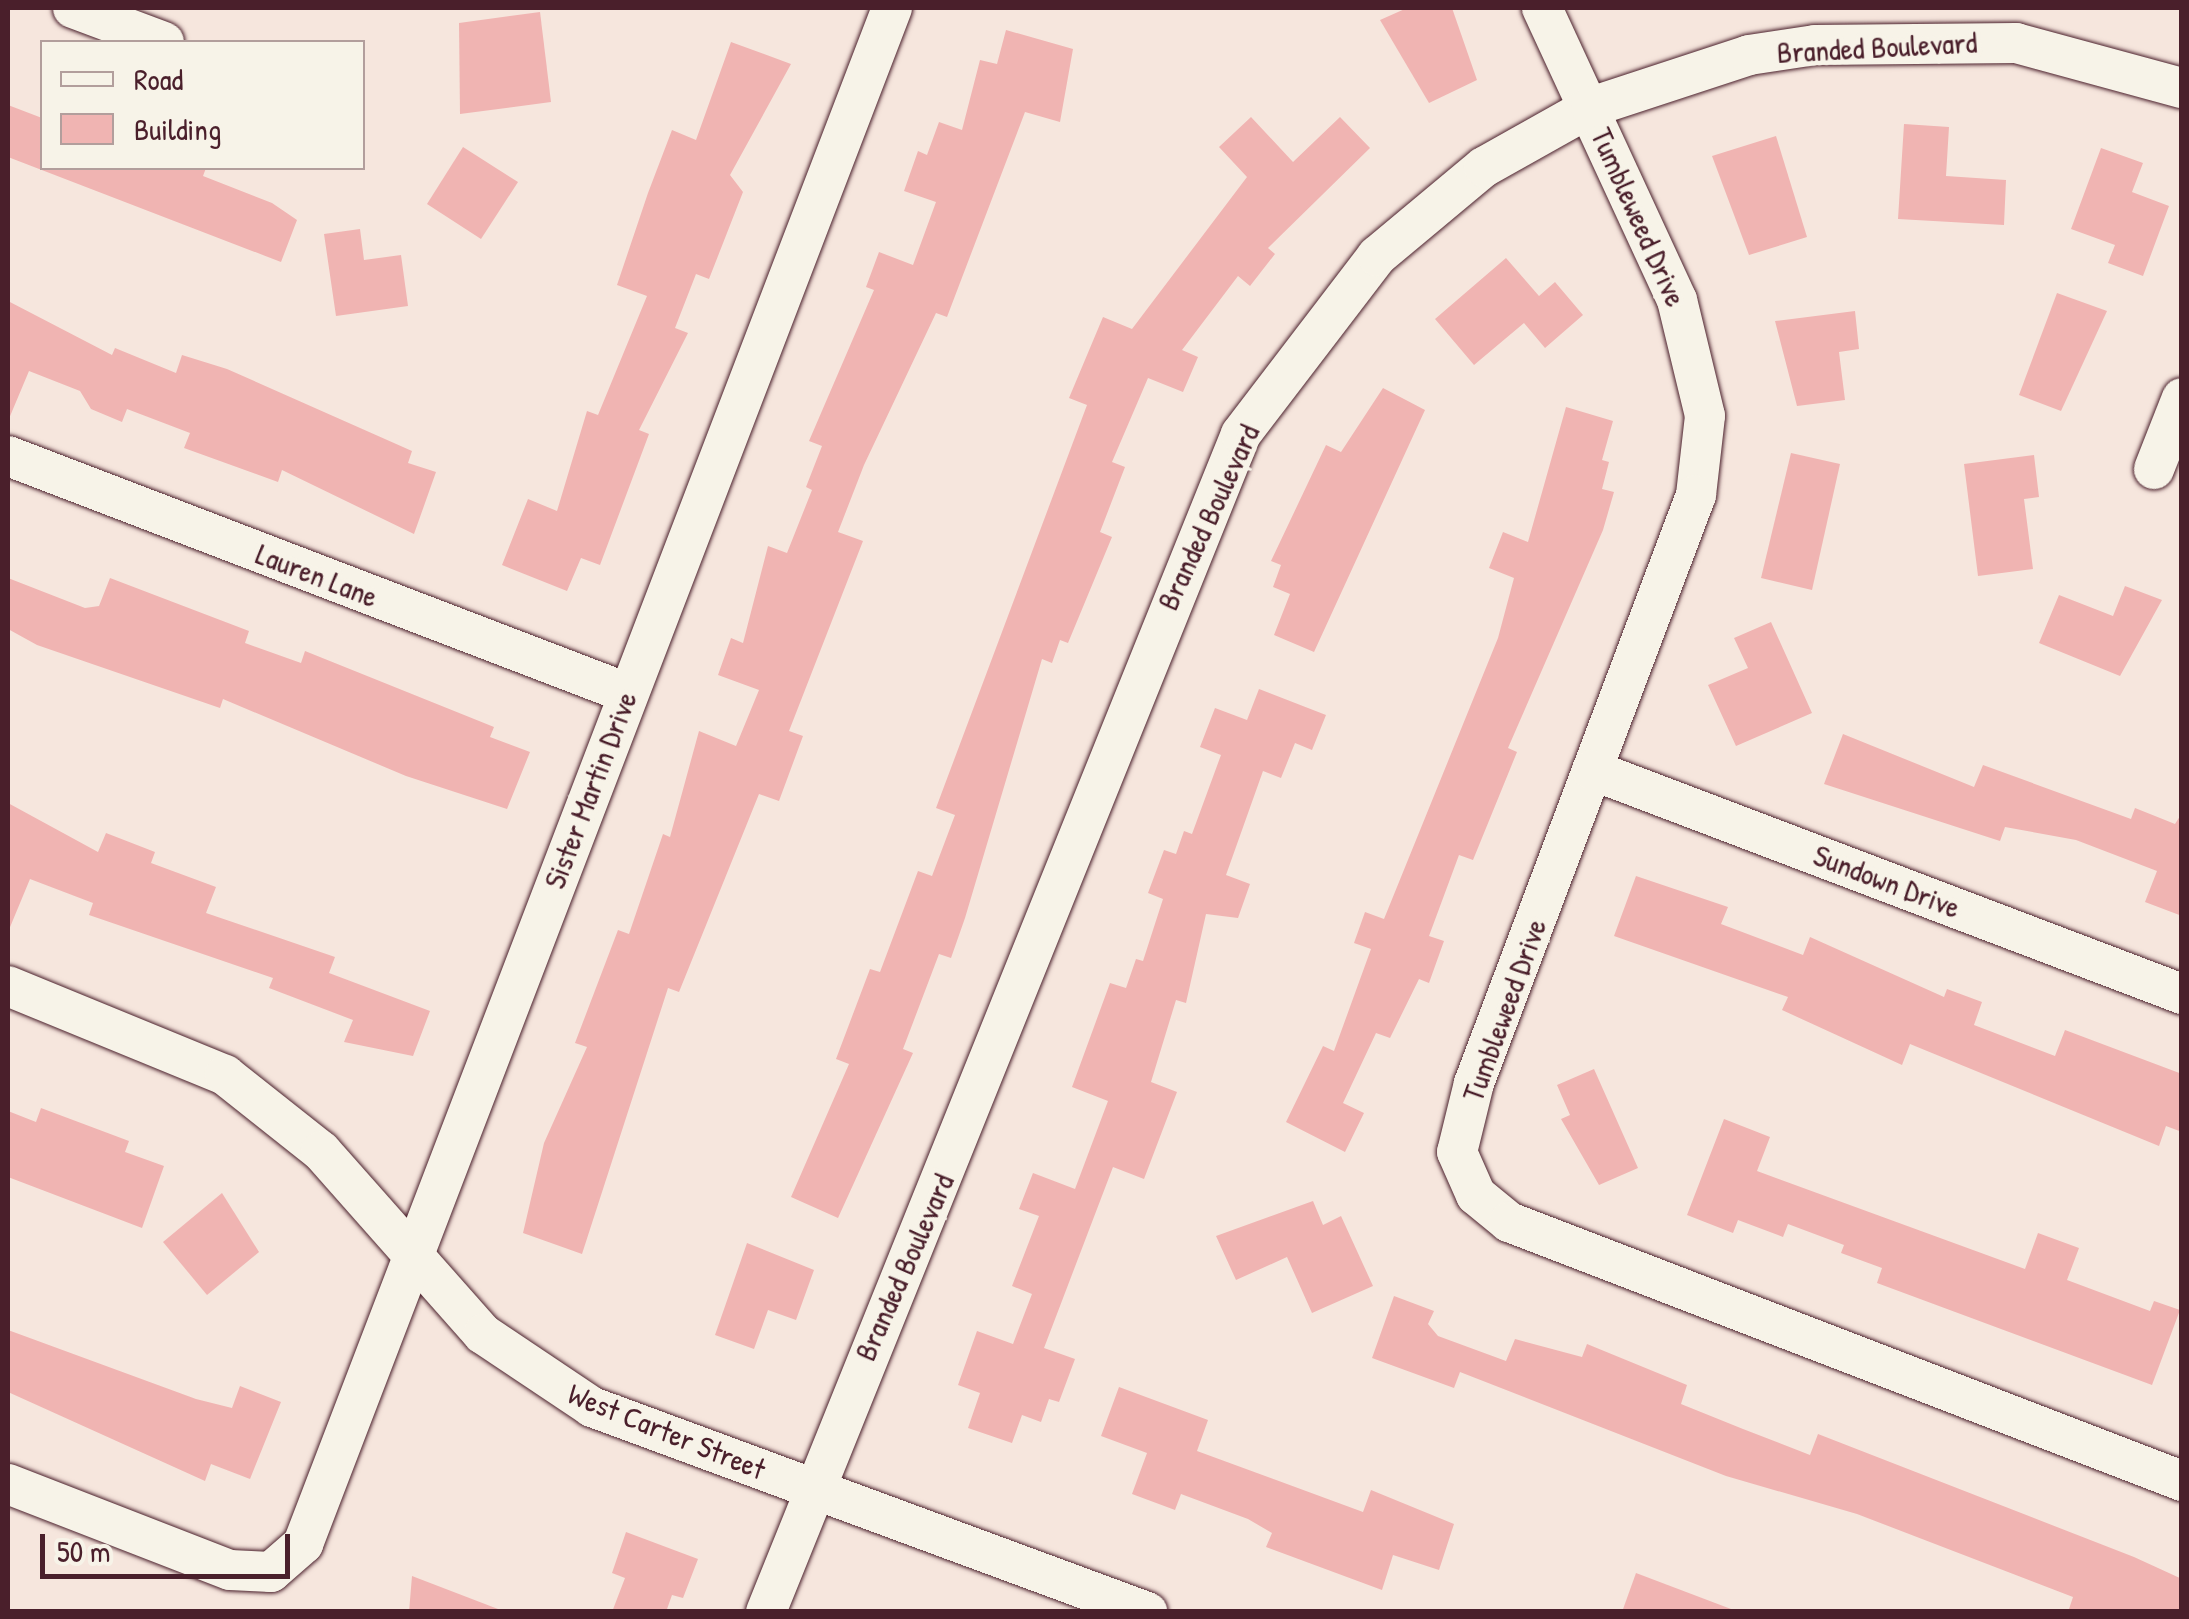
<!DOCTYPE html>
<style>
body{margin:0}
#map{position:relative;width:2189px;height:1619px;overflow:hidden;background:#f6e6dd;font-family:"Patrick Hand",sans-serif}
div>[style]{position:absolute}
.building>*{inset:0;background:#f0b4b2}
.roads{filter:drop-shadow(0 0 2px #4a1f2b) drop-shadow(0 0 2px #4a1f2b)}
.minor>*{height:40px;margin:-20px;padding:0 20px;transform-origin:20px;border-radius:20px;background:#f7f3e8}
span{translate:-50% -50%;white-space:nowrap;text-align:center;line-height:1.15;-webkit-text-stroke:9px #f7f3e8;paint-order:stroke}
.street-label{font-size:30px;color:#4a1f2b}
.frame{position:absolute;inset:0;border:10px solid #4a1f2b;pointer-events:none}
.legend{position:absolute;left:40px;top:40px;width:325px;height:130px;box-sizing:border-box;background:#f7f3e8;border:2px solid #b29e9c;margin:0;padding:12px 18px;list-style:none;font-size:30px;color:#4a1f2b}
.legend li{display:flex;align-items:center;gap:20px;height:50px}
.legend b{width:50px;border:2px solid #b29e9c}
.scale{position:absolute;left:40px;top:1534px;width:250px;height:45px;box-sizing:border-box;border:5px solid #4a1f2b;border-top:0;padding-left:12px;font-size:30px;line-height:35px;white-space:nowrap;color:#4a1f2b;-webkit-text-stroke:8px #f7f3e8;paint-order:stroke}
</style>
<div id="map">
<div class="building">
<div style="clip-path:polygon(1407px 8px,1452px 8px,1477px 80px,1429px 103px,1380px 20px)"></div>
<div style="clip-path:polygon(540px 12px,551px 102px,460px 114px,459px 23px)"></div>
<div style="clip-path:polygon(1006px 30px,1073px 49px,1060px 122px,1025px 112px,947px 317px,936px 313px,864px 465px,838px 532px,863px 541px,789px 731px,803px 736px,779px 801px,759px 794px,679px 992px,668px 988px,582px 1254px,523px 1233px,544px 1143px,587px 1047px,575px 1043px,618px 930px,629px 934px,663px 834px,670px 837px,699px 731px,736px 746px,759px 690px,718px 675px,731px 638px,743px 643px,768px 546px,787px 553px,812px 490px,806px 487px,822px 446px,809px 441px,874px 290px,866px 287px,879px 252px,913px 265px,936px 202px,904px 191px,918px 151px,927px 155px,939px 122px,962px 130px,980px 60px,997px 64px)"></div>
<div style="clip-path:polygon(731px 42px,791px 64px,730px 175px,743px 192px,709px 279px,696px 274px,675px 328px,688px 333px,639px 430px,649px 434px,600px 565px,581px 558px,567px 591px,502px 565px,528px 499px,557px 511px,587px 411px,598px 415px,647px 296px,617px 285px,648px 193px,672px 130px,696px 140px)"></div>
<div style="clip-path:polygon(8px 105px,42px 118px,42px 168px,206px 168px,203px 176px,272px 203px,297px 220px,281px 262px,8px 157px)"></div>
<div style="clip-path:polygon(1251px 117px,1293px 162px,1340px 117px,1370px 148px,1268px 248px,1275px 254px,1250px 286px,1238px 276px,1182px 350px,1198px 357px,1183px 392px,1148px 378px,1112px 462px,1125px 467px,1100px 532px,1112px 537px,1068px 643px,1060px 640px,1052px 663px,1042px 659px,965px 918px,951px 958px,939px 954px,903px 1049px,913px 1053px,838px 1218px,791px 1197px,849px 1064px,836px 1059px,870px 969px,880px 972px,918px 871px,932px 876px,955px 815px,936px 808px,1087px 405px,1069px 398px,1103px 317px,1132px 329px,1247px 177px,1219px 147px)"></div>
<div style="clip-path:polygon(1904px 124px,1949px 127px,1946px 176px,2006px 180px,2004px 225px,1898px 219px)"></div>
<div style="clip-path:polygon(1776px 136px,1807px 237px,1749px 255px,1712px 156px)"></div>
<div style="clip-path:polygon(463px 147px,518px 182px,481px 239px,427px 204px)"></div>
<div style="clip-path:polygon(2101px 148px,2143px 163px,2132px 192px,2169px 206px,2143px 276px,2108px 263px,2115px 245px,2071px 229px)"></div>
<div style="clip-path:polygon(360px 229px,364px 260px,401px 255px,408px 306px,336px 316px,324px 234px)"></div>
<div style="clip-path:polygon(1506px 258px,1539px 296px,1555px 282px,1583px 315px,1545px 348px,1524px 323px,1474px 365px,1435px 319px)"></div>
<div style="clip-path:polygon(2057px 293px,2107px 311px,2061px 411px,2019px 395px)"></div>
<div style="clip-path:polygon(8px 301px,112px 355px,115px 348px,176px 373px,182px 355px,227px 369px,412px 451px,408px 463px,436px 472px,414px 534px,282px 470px,278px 482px,184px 448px,190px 433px,127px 409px,122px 422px,91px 409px,80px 391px,29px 371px,8px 421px)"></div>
<div style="clip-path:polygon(1855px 311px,1859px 349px,1839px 352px,1845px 400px,1797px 406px,1775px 321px)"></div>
<div style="clip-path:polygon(1383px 388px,1425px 410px,1314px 652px,1274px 635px,1290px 594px,1273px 587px,1281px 565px,1271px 561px,1326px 445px,1341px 452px)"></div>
<div style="clip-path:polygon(1566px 407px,1613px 421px,1602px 460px,1609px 462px,1602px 489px,1614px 492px,1603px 530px,1508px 748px,1517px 752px,1473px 860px,1459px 855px,1429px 936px,1444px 941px,1429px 983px,1419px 979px,1390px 1038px,1376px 1033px,1343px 1103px,1364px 1113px,1345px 1152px,1286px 1122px,1323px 1046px,1334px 1051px,1371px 949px,1354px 943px,1365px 912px,1384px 919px,1498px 638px,1514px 578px,1489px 568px,1503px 532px,1528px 542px)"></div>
<div style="clip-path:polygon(1791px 453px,1840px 464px,1812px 590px,1761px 578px)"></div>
<div style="clip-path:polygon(2034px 455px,2039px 497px,2024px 499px,2033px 569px,1978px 576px,1964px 464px)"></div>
<div style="clip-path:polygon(8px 578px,85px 608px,99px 606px,110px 578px,249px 631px,245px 643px,301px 663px,305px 651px,494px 727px,490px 737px,530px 752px,507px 809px,406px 776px,223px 699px,220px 708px,37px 645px,8px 629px)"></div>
<div style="clip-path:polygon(2125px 586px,2162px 600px,2120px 676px,2039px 643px,2059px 595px,2113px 616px)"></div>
<div style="clip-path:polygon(1771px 622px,1812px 713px,1736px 746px,1708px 685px,1748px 668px,1734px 638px)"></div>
<div style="clip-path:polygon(1259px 689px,1326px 715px,1312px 750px,1295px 743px,1281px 778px,1263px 771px,1226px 875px,1250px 884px,1238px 918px,1206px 914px,1186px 1003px,1176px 1000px,1151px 1082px,1177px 1092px,1144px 1179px,1113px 1167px,1044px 1348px,1075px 1359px,1059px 1402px,1049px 1399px,1041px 1422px,1022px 1415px,1012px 1443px,968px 1428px,980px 1393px,958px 1385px,977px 1331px,1013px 1344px,1032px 1294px,1012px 1286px,1039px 1216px,1019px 1209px,1033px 1173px,1075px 1189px,1108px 1101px,1072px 1087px,1110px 983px,1126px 988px,1136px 959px,1143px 961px,1163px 899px,1148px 893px,1164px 850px,1176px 854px,1184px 831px,1192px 834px,1221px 755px,1200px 747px,1215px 708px,1247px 720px)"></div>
<div style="clip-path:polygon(1843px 734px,1974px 787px,1983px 765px,2131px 819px,2135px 808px,2175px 824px,2182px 813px,2182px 916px,2145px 902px,2157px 871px,2076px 840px,2005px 827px,2000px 841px,1824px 784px)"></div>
<div style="clip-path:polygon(8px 803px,98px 852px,106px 833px,155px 852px,151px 863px,216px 887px,206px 913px,335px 957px,329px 973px,430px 1011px,413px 1056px,344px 1042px,353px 1020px,269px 988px,273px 978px,89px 915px,93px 903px,30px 879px,8px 932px)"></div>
<div style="clip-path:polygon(1636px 876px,1728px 907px,1721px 924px,1803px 955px,1810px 937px,1944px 997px,1947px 989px,1982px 1002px,1974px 1025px,2055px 1056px,2065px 1030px,2182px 1074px,2182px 1132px,2166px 1126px,2159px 1146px,1910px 1044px,1902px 1065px,1782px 1010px,1788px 997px,1614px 936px)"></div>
<div style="clip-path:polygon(1594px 1069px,1638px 1168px,1599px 1185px,1561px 1119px,1570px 1115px,1557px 1085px)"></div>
<div style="clip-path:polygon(41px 1108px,129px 1141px,125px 1152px,164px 1166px,142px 1228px,8px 1177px,8px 1111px,36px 1122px)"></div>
<div style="clip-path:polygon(1724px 1119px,1770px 1137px,1757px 1171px,2025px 1269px,2038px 1233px,2079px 1248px,2067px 1280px,2150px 1311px,2154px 1301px,2180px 1310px,2152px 1385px,1877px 1283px,1882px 1268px,1841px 1253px,1844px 1245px,1788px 1224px,1783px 1237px,1738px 1220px,1733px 1233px,1687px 1215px)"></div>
<div style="clip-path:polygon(222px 1193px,259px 1252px,207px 1295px,163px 1242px)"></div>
<div style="clip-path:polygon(1313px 1201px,1323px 1225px,1341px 1216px,1373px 1286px,1312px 1313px,1287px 1257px,1236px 1280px,1216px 1236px)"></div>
<div style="clip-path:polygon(747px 1243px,814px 1270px,796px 1320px,768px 1310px,754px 1349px,715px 1335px)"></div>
<div style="clip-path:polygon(1394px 1296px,1434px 1311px,1428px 1324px,1438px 1336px,1506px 1361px,1515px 1339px,1582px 1357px,1587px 1344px,1687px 1385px,1681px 1404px,1743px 1429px,1810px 1455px,1818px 1434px,2134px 1557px,2182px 1579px,2182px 1612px,2068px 1612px,2073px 1597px,1857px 1514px,1726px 1476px,1460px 1372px,1454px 1388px,1372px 1358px)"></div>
<div style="clip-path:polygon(8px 1330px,196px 1399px,232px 1408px,240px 1386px,281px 1402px,250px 1479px,211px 1464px,205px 1481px,8px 1392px)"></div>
<div style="clip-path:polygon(1119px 1387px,1208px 1420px,1197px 1451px,1363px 1512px,1371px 1490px,1454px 1524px,1439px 1570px,1393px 1555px,1382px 1590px,1266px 1547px,1272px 1533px,1248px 1519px,1181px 1494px,1175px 1510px,1132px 1494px,1147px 1453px,1101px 1436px)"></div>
<div style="clip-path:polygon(626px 1532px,698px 1559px,683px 1598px,672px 1595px,666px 1612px,612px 1612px,625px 1578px,612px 1573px)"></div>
<div style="clip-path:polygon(1636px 1573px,1731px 1609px,1730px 1612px,1622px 1612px)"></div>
<div style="clip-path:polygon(412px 1576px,498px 1609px,498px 1612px,409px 1612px)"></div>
</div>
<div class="roads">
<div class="minor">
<div style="left:73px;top:8px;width:97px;rotate:20.5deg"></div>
<div style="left:1542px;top:8px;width:322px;rotate:65.2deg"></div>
<div style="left:1677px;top:300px;width:119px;rotate:76.4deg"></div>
<div style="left:1705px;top:416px;width:80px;rotate:96.5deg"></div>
<div style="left:1696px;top:495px;width:629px;rotate:110.68deg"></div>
<div style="left:1474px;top:1083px;width:71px;rotate:103.8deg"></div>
<div style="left:1457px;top:1152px;width:47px;rotate:66.2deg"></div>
<div style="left:1476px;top:1195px;width:43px;rotate:39.3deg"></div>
<div style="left:1509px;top:1222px;width:721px;rotate:21.05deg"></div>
<div style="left:8px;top:456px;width:663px;rotate:20.95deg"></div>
<div style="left:2154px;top:469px;width:76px;rotate:-68.5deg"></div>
<div style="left:1592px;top:770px;width:631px;rotate:20.79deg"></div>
<div style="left:8px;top:986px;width:235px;rotate:22.3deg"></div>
<div style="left:225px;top:1075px;width:122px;rotate:38.4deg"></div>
<div style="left:321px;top:1151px;width:244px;rotate:48.5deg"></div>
<div style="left:483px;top:1334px;width:131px;rotate:33.8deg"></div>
<div style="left:592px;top:1407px;width:592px;rotate:20.27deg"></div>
<div style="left:8px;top:1484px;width:238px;rotate:21.2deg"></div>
<div style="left:230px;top:1570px;width:41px;rotate:2.8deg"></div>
<div style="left:271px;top:1572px;width:43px;rotate:-41.2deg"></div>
<div style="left:303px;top:1544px;width:1645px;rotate:-69.02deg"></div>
<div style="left:766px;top:1612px;width:1270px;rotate:-68.04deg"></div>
<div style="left:1241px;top:434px;width:224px;rotate:-52.6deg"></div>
<div style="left:1377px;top:256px;width:139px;rotate:-39.8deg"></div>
<div style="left:1484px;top:167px;width:123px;rotate:-29.3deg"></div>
<div style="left:1591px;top:107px;width:166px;rotate:-18.2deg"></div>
<div style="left:1749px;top:55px;width:67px;rotate:-8.6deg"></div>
<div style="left:1815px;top:45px;width:201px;rotate:-0.6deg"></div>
<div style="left:2016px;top:43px;width:172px;rotate:15.2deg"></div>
</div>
</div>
<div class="street-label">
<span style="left:1877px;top:47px;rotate:-3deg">Branded Boulevard</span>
<span style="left:1639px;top:217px;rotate:66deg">Tumbleweed Drive</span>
<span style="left:1208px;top:517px;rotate:-65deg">Branded Boulevard</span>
<span style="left:317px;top:575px;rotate:21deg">Lauren Lane</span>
<span style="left:590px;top:790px;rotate:-69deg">Sister Martin Drive</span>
<span style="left:1887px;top:881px;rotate:21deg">Sundown Drive</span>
<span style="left:1504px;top:1010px;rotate:-70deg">Tumbleweed Drive</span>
<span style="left:904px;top:1267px;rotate:-66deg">Branded Boulevard</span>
<span style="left:667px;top:1431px;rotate:22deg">West Carter Street</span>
</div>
<div class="frame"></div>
<ul class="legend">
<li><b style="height:12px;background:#f7f3e8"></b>Road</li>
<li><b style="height:28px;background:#f0b4b2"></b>Building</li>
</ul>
<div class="scale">50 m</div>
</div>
